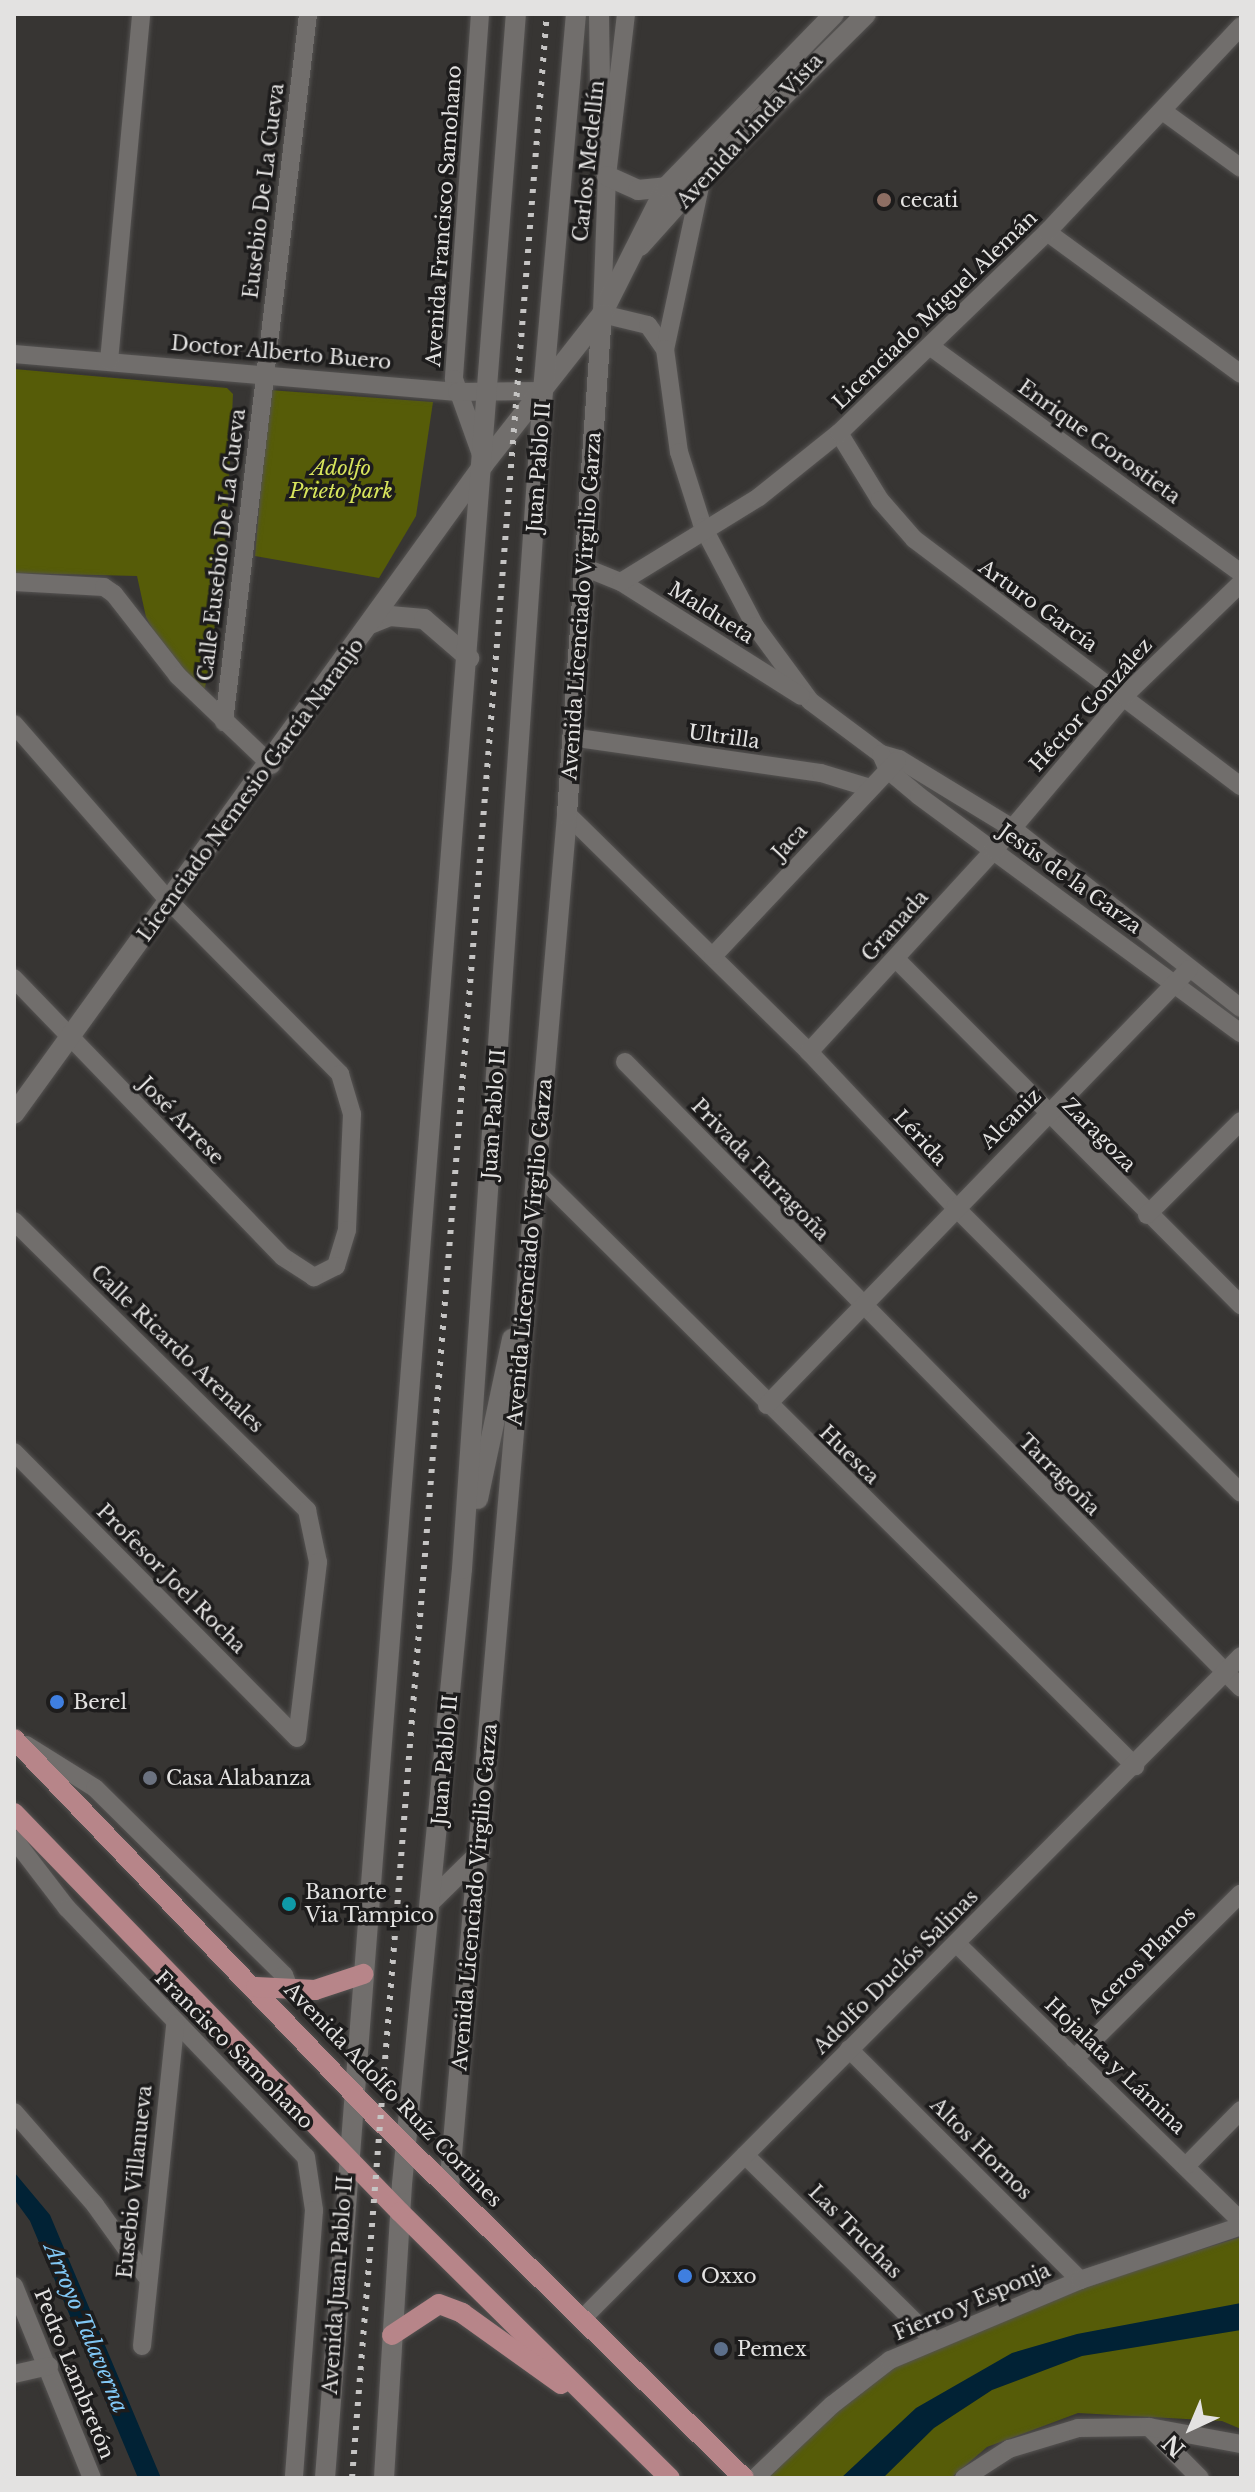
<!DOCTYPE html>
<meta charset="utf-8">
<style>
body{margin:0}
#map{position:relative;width:1255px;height:2492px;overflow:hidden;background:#373533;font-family:"Libre Baskerville",serif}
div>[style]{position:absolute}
.green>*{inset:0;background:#565c08}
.water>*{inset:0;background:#012235}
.roads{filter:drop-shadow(0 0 2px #555352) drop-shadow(0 0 2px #555352)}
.street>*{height:18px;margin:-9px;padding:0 9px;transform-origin:9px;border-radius:9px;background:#716e6c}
.secondary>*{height:20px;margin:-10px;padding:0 10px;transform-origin:10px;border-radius:10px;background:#716e6c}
.primary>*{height:20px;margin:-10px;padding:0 10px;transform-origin:10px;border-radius:10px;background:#b78589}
.rail>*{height:6px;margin-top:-3px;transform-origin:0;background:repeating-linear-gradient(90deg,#c5c4c3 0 4px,transparent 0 12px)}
.dots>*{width:22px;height:22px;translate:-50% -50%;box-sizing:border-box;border:4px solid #1d1c1c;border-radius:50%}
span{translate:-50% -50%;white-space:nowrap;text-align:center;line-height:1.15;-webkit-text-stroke:7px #1d1c1c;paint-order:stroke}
.street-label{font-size:20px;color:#e3e2e1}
.poi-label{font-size:20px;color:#e3e2e1}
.left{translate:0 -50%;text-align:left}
.park-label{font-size:20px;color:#d8e55c;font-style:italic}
.water-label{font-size:22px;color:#81c7f5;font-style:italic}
.frame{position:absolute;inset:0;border:16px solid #e3e2e1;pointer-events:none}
.north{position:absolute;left:1151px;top:2388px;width:80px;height:80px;-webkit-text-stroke:6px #1d1c1c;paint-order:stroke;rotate:224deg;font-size:22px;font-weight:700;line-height:32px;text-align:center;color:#e3e2e1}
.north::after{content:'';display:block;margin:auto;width:28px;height:36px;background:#e3e2e1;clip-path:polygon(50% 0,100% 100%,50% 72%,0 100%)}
</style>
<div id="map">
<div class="green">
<div style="clip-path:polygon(14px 369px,227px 388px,233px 394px,225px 567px,205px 688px,198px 688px,169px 660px,146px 617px,137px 576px,14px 573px)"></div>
<div style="clip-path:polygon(269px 390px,433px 402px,416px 516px,379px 578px,255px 556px)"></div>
<div style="clip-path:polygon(1241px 2237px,1241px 2429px,1222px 2421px,1078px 2413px,987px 2447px,951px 2478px,763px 2478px,867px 2382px,897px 2361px,1081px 2287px)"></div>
</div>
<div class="water">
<div style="clip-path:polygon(14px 2172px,50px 2215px,161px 2478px,138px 2478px,30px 2221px,14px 2199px)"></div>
<div style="clip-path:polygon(1241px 2303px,1241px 2330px,1082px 2356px,992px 2390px,934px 2428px,883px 2478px,841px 2478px,916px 2408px,1012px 2353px,1077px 2334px)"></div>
</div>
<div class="roads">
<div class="street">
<div style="left:480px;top:14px;width:366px;rotate:94.1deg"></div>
<div style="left:454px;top:379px;width:83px;rotate:70.3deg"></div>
<div style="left:626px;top:14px;width:163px;rotate:96.7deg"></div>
<div style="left:607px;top:176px;width:138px;rotate:92.1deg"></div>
<div style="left:602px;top:314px;width:47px;rotate:13.4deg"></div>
<div style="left:648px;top:325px;width:29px;rotate:55deg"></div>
<div style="left:1164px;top:112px;width:95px;rotate:36deg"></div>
<div style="left:702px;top:177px;width:176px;rotate:102.1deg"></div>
<div style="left:665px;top:349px;width:104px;rotate:82.3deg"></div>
<div style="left:679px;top:452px;width:79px;rotate:72.3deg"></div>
<div style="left:703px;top:527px;width:112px;rotate:62.3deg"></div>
<div style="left:755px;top:626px;width:93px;rotate:53.7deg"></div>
<div style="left:810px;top:701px;width:89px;rotate:36.7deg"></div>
<div style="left:881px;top:754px;width:19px;rotate:16deg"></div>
<div style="left:899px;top:759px;width:132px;rotate:31.4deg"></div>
<div style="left:1012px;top:828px;width:291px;rotate:38.2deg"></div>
<div style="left:1047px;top:232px;width:240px;rotate:36.2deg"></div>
<div style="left:931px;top:347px;width:384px;rotate:36.1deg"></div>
<div style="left:14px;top:354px;width:445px;rotate:4.9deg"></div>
<div style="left:457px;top:392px;width:86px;rotate:-0.7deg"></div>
<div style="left:109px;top:361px;width:348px;rotate:-84.7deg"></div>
<div style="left:839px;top:433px;width:79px;rotate:58.5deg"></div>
<div style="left:880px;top:500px;width:52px;rotate:48.9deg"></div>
<div style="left:914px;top:539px;width:410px;rotate:37.1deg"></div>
<div style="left:586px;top:568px;width:38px;rotate:22deg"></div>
<div style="left:621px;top:582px;width:213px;rotate:32.3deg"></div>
<div style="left:14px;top:582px;width:90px;rotate:3.2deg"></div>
<div style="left:104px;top:587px;width:12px;rotate:35deg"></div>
<div style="left:114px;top:594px;width:104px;rotate:52deg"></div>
<div style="left:178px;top:676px;width:129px;rotate:43.7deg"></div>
<div style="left:621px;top:582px;width:162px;rotate:-31.6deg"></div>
<div style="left:759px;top:497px;width:102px;rotate:-38.7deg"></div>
<div style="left:839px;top:433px;width:289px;rotate:-44deg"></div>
<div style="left:1047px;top:232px;width:283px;rotate:-46.7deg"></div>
<div style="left:224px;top:722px;width:713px;rotate:-83.23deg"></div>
<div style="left:14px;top:724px;width:237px;rotate:48.8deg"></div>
<div style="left:170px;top:902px;width:242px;rotate:45.3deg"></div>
<div style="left:340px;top:1074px;width:42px;rotate:73.3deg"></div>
<div style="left:352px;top:1114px;width:116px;rotate:92.5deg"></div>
<div style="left:347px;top:1230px;width:38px;rotate:107deg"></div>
<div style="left:336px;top:1266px;width:25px;rotate:153deg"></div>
<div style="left:314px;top:1277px;width:37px;rotate:-147deg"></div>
<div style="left:283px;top:1257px;width:388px;rotate:-134deg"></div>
<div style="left:571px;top:737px;width:253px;rotate:8.2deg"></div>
<div style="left:821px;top:773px;width:51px;rotate:17deg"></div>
<div style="left:881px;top:754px;width:17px;rotate:66deg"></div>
<div style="left:888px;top:770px;width:40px;rotate:40deg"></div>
<div style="left:919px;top:796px;width:400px;rotate:36.4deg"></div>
<div style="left:567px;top:814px;width:339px;rotate:44.5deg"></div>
<div style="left:809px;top:1052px;width:213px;rotate:46.7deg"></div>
<div style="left:955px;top:1207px;width:404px;rotate:45deg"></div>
<div style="left:713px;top:956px;width:268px;rotate:-46.7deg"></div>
<div style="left:896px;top:959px;width:489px;rotate:45.1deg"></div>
<div style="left:809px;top:1052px;width:274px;rotate:-47.5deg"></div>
<div style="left:994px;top:850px;width:202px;rotate:-49.8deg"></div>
<div style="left:1124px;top:696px;width:163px;rotate:-44deg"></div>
<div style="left:625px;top:1062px;width:878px;rotate:45.46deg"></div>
<div style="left:536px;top:1172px;width:844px;rotate:44.76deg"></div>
<div style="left:1147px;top:1215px;width:133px;rotate:-45deg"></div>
<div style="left:14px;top:1221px;width:412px;rotate:44.6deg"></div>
<div style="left:307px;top:1510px;width:53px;rotate:78.1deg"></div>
<div style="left:318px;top:1562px;width:177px;rotate:96.8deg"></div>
<div style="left:767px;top:1405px;width:607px;rotate:-45.93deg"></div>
<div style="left:14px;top:1452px;width:402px;rotate:45.3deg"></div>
<div style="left:26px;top:1745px;width:81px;rotate:31.9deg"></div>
<div style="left:95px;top:1788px;width:266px;rotate:44.7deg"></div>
<div style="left:284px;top:1975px;width:18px;rotate:68deg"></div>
<div style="left:14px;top:1839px;width:87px;rotate:52.5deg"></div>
<div style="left:67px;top:1908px;width:345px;rotate:46.2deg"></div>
<div style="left:306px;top:2157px;width:54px;rotate:81.4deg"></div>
<div style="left:314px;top:2210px;width:269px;rotate:94.3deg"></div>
<div style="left:957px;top:1944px;width:397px;rotate:44.3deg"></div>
<div style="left:849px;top:2049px;width:327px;rotate:45deg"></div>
<div style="left:1074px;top:2059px;width:235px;rotate:-44.8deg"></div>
<div style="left:14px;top:2112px;width:123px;rotate:48.9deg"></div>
<div style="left:95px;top:2205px;width:87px;rotate:54.3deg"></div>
<div style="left:745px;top:2155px;width:265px;rotate:44.5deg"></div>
<div style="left:1187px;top:2165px;width:77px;rotate:-45.5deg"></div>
<div style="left:14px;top:2286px;width:207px;rotate:67.9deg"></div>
<div style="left:582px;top:2319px;width:935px;rotate:-45.17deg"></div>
<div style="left:142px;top:2346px;width:324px;rotate:-84.1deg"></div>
<div style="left:14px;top:2374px;width:36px;rotate:-13deg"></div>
<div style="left:1149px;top:2427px;width:72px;rotate:45deg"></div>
<div style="left:755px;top:2478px;width:106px;rotate:-43.5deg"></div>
<div style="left:832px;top:2405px;width:73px;rotate:-37.8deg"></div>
<div style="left:890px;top:2360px;width:206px;rotate:-22.8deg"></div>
<div style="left:1080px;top:2280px;width:170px;rotate:-18.5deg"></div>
<div style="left:964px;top:2478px;width:54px;rotate:-32.8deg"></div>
<div style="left:1009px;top:2449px;width:72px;rotate:-16.9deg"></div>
<div style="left:1078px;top:2428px;width:71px;rotate:-0.8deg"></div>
<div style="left:1149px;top:2427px;width:94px;rotate:10.5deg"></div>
</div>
<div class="secondary">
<div style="left:599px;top:14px;width:139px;rotate:89.2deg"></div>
<div style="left:601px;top:153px;width:24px;rotate:75deg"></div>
<div style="left:607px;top:176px;width:34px;rotate:24deg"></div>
<div style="left:638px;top:190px;width:28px;rotate:-6deg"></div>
<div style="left:640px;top:246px;width:93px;rotate:-48.1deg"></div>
<div style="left:702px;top:177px;width:231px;rotate:-44.8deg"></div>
<div style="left:370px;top:624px;width:22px;rotate:-22deg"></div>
<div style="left:390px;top:616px;width:34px;rotate:5deg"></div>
<div style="left:424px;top:619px;width:60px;rotate:40.9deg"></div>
<div style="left:14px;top:1114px;width:802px;rotate:-54.13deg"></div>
<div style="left:484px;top:464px;width:191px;rotate:-51.8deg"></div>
<div style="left:602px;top:314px;width:142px;rotate:-63.3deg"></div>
<div style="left:666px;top:187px;width:241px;rotate:-45.8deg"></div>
<div style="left:478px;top:1499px;width:164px;rotate:-78deg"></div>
<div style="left:432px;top:1900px;width:67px;rotate:-44.4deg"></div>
<div style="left:449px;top:2189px;width:1380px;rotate:-85.09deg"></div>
<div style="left:567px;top:814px;width:501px;rotate:-86deg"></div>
<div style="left:325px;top:2478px;width:2471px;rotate:-85.57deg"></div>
<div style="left:384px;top:2478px;width:295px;rotate:-86.5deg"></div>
<div style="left:402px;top:2184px;width:618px;rotate:-84.43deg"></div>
<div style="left:462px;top:1569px;width:1181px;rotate:-86.07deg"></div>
<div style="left:543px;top:391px;width:378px;rotate:-85deg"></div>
</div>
<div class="primary">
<div style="left:14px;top:1739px;width:525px;rotate:46.24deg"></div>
<div style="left:377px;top:2118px;width:514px;rotate:44.45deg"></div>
<div style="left:14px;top:1813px;width:555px;rotate:45.95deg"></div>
<div style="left:400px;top:2212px;width:379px;rotate:44.6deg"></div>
<div style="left:256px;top:1987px;width:59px;rotate:2.9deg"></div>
<div style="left:315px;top:1990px;width:51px;rotate:-18.4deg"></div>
<div style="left:392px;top:2335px;width:56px;rotate:-33.4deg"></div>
<div style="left:439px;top:2304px;width:25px;rotate:21deg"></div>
<div style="left:462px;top:2313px;width:122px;rotate:35.6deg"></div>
</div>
</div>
<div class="rail">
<div style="left:352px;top:2478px;width:2472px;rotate:-85.48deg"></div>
</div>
<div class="dots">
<div style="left:884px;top:200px;background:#8d6e63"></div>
<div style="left:57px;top:1702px;background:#3f7fe0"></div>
<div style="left:150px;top:1778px;background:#6b7280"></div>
<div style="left:289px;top:1904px;background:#0f9aa8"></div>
<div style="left:685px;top:2276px;background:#3f7fe0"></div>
<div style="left:721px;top:2349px;background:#5c6f8a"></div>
</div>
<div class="street-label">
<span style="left:750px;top:131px;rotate:-47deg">Avenida Linda Vista</span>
<span style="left:589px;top:161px;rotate:-84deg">Carlos Medellín</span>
<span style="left:264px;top:191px;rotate:-83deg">Eusebio De La Cueva</span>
<span style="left:444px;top:216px;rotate:-86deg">Avenida Francisco Samohano</span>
<span style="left:935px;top:310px;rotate:-44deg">Licenciado Miguel Alemán</span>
<span style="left:281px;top:353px;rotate:5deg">Doctor Alberto Buero</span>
<span style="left:1099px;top:442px;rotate:36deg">Enrique Gorostieta</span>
<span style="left:539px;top:467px;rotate:-86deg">Juan Pablo II</span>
<span style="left:222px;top:545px;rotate:-83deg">Calle Eusebio De La Cueva</span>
<span style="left:582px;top:606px;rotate:-86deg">Avenida Licenciado Virgilio Garza</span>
<span style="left:1038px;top:606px;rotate:36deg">Arturo García</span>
<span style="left:711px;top:613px;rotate:32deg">Maldueta</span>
<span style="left:1091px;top:705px;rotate:-48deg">Héctor González</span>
<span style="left:724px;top:737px;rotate:8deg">Ultrilla</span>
<span style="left:251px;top:790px;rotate:-54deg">Licenciado Nemesio García Naranjo</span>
<span style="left:790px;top:842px;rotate:-47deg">Jaca</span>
<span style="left:1070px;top:879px;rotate:36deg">Jesús de la Garza</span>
<span style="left:895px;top:926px;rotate:-48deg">Granada</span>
<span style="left:494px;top:1114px;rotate:-86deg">Juan Pablo II</span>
<span style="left:1011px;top:1119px;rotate:-45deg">Alcaniz</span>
<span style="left:181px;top:1121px;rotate:46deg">José Arrese</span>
<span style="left:1099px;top:1135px;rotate:45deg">Zaragoza</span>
<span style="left:920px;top:1138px;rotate:47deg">Lérida</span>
<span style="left:760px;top:1170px;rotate:46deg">Privada Tarragoña</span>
<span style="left:530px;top:1252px;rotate:-85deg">Avenida Licenciado Virgilio Garza</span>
<span style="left:177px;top:1349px;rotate:44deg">Calle Ricardo Arenales</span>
<span style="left:849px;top:1455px;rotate:44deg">Huesca</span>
<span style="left:1059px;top:1475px;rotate:45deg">Tarragoña</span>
<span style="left:171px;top:1579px;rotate:45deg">Profesor Joel Rocha</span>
<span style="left:445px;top:1760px;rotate:-85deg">Juan Pablo II</span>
<span style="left:475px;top:1897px;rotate:-85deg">Avenida Licenciado Virgilio Garza</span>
<span style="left:1142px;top:1960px;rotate:-45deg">Aceros Planos</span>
<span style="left:896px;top:1972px;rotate:-45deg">Adolfo Duclós Salinas</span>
<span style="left:234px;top:2050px;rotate:45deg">Francisco Samohano</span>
<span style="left:1115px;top:2066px;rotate:44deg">Hojalata y Lámina</span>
<span style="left:393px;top:2095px;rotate:46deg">Avenida Adolfo Ruíz Cortines</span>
<span style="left:981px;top:2149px;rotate:45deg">Altos Hornos</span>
<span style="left:135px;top:2182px;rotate:-84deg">Eusebio Villanueva</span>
<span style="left:855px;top:2232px;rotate:45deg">Las Truchas</span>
<span style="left:338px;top:2285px;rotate:-86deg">Avenida Juan Pablo II</span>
<span style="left:972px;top:2302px;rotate:-23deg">Fierro y Esponja</span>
<span style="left:74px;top:2374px;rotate:68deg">Pedro Lambretón</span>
</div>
<div class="poi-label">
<span class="left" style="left:900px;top:200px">cecati</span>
<span class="left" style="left:73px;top:1702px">Berel</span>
<span class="left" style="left:166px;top:1778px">Casa Alabanza</span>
<span class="left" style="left:305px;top:1904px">Banorte<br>Via Tampico</span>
<span class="left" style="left:701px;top:2276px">Oxxo</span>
<span class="left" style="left:737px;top:2349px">Pemex</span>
</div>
<div class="park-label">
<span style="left:341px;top:480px">Adolfo<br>Prieto park</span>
</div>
<div class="water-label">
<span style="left:86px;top:2328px;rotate:67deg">Arroyo Talaverna</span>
</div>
<div class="frame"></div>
<div class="north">N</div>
</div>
